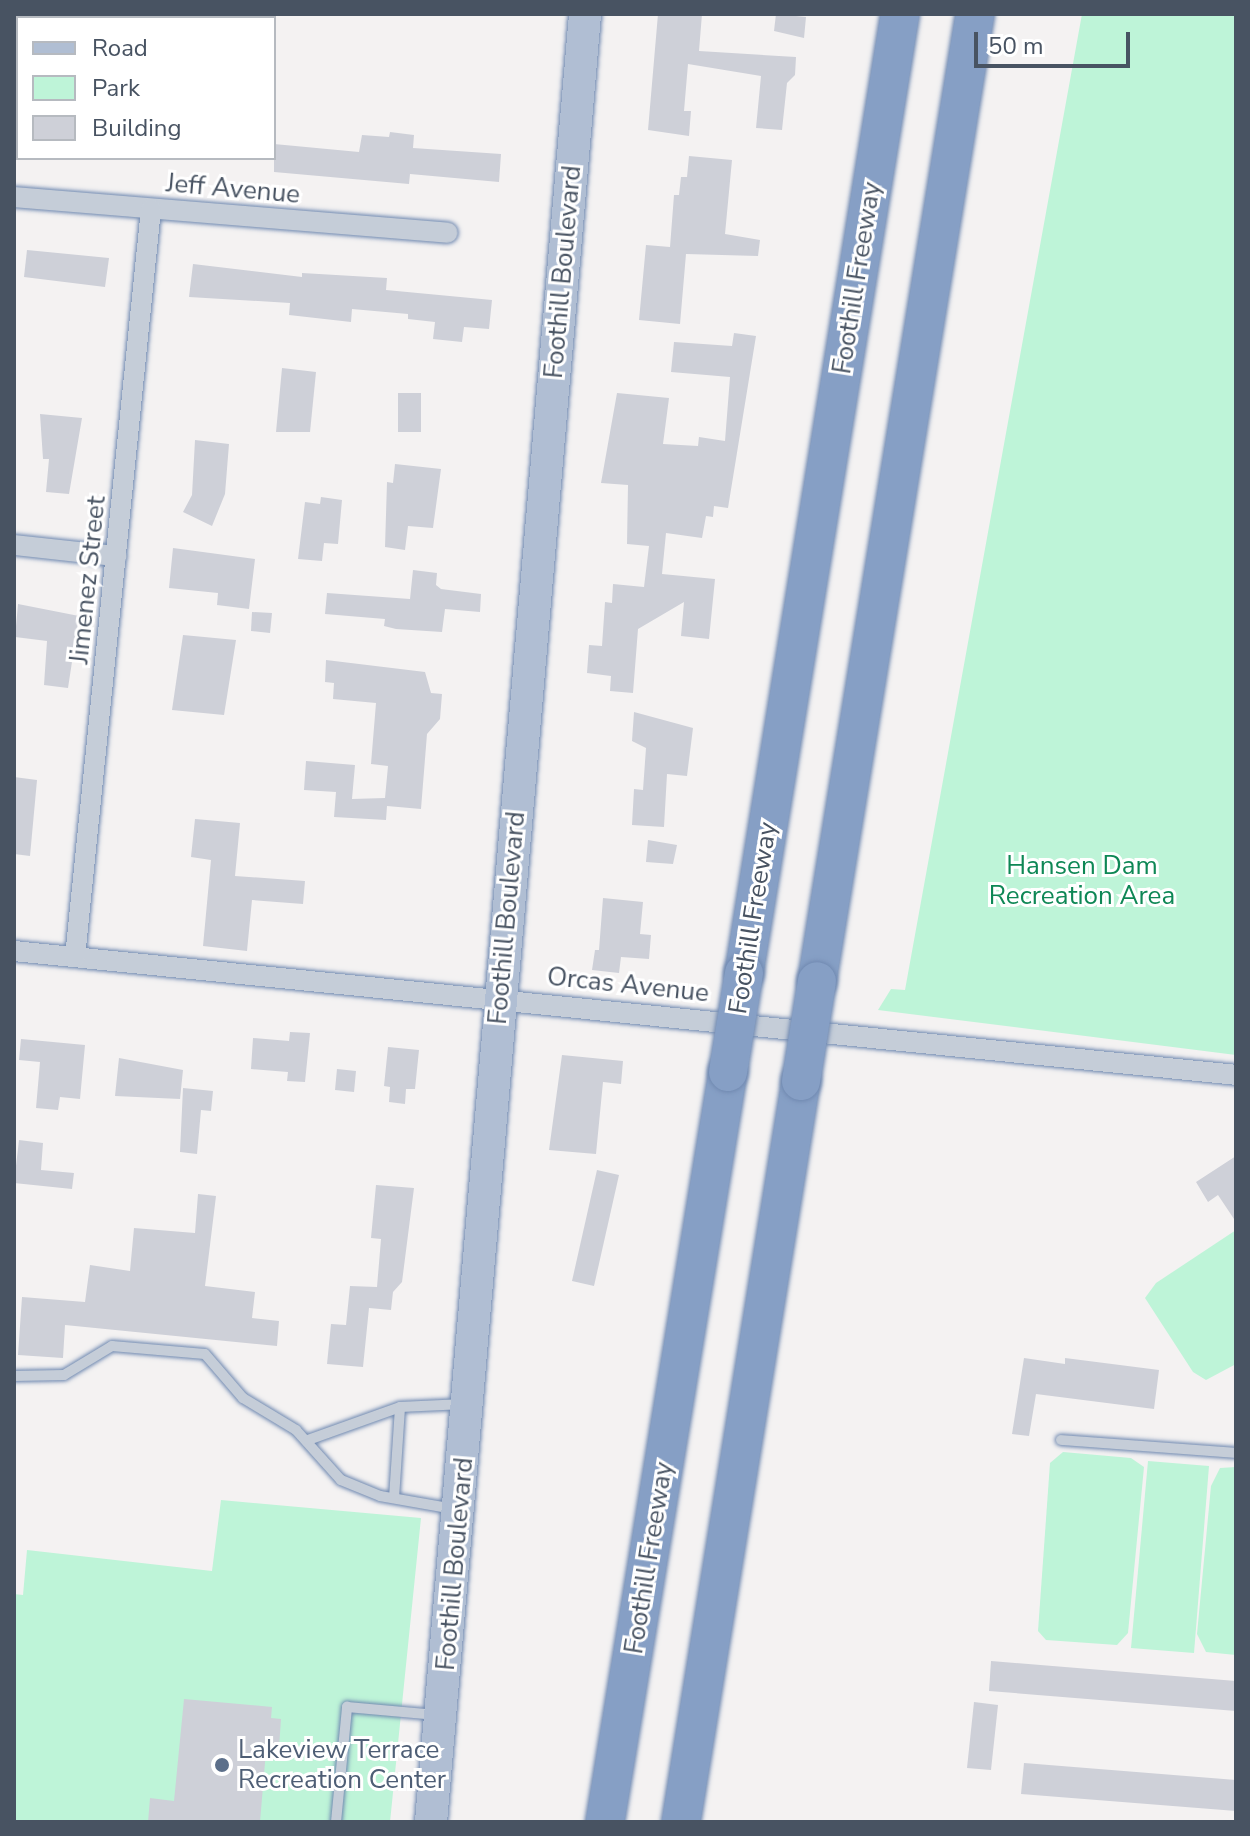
<!DOCTYPE html>
<style>
body{margin:0}
#map{position:relative;width:1250px;height:1836px;overflow:hidden;background:#f4f2f2;font-family:"Nunito Sans",sans-serif}
div>[style]{position:absolute}
.green>*{inset:0;background:#bef4d8}
.building>*{inset:0;background:#ced0d8}
.roads{filter:drop-shadow(0 0 2px #718ab1) drop-shadow(0 0 2px #718ab1)}
.lane>*{height:10px;margin:-5px;padding:0 5px;transform-origin:5px;border-radius:5px;background:#c5cdd8}
.street>*{height:20px;margin:-10px;padding:0 10px;transform-origin:10px;border-radius:10px;background:#c5cdd8}
.primary>*{height:32px;margin:-16px;padding:0 16px;transform-origin:16px;border-radius:16px;background:#b0bed3}
.highway>*{height:38px;margin:-19px;padding:0 19px;transform-origin:19px;border-radius:19px;background:#869fc5}
.bridges{filter:drop-shadow(0 0 2px #718ab1) drop-shadow(0 0 2px #718ab1)}
.highway-bridge>*{height:38px;margin:-19px;padding:0 19px;transform-origin:19px;border-radius:19px;background:#869fc5}
.dots>*{width:22px;height:22px;translate:-50% -50%;box-sizing:border-box;border:4px solid #fff;border-radius:50%}
span{translate:-50% -50%;white-space:nowrap;text-align:center;line-height:1.15;-webkit-text-stroke:6px #fff;paint-order:stroke}
.street-label{font-size:26px;color:#485362}
.park-label{font-size:26px;color:#0e8755}
.service-label{font-size:26px;color:#4e5e75}
.left{translate:0 -50%;text-align:left}
.frame{position:absolute;inset:0;border:16px solid #485362;pointer-events:none}
.legend{position:absolute;left:16px;top:16px;width:260px;height:144px;box-sizing:border-box;background:#fff;border:2px solid #b6bac0;margin:0;padding:10px 14px;list-style:none;font-size:24px;color:#485362}
.legend li{display:flex;align-items:center;gap:16px;height:40px}
.legend b{width:40px;border:2px solid #b6bac0}
.scale{position:absolute;left:974px;top:32px;width:156px;height:36px;box-sizing:border-box;border:4px solid #485362;border-top:0;padding-left:10px;font-size:24px;line-height:28px;white-space:nowrap;color:#485362;-webkit-text-stroke:6px #fff;paint-order:stroke}
</style>
<div id="map">
<div class="green">
<div style="clip-path:polygon(1082px 14px,1236px 14px,1236px 1055px,878px 1010px,891px 989px,905px 990px)"></div>
<div style="clip-path:polygon(1236px 1230px,1236px 1364px,1206px 1380px,1193px 1372px,1145px 1298px,1156px 1283px)"></div>
<div style="clip-path:polygon(1063px 1452px,1131px 1458px,1144px 1467px,1128px 1633px,1117px 1645px,1046px 1640px,1038px 1631px,1050px 1463px)"></div>
<div style="clip-path:polygon(1148px 1461px,1209px 1466px,1194px 1653px,1131px 1648px)"></div>
<div style="clip-path:polygon(1236px 1467px,1236px 1655px,1206px 1652px,1197px 1634px,1211px 1486px,1220px 1468px)"></div>
<div style="clip-path:polygon(221px 1500px,421px 1518px,390px 1822px,14px 1822px,14px 1594px,23px 1595px,27px 1550px,212px 1571px)"></div>
</div>
<div class="building">
<div style="clip-path:polygon(658px 14px,702px 14px,699px 51px,796px 57px,795px 75px,787px 83px,782px 130px,756px 128px,761px 76px,688px 64px,684px 111px,691px 111px,689px 136px,648px 130px)"></div>
<div style="clip-path:polygon(776px 14px,806px 17px,804px 38px,774px 31px)"></div>
<div style="clip-path:polygon(390px 132px,414px 135px,413px 148px,501px 154px,499px 182px,410px 174px,409px 184px,274px 172px,274px 144px,359px 152px,362px 135px,389px 137px)"></div>
<div style="clip-path:polygon(689px 156px,732px 160px,725px 234px,760px 240px,758px 256px,686px 254px,680px 324px,639px 320px,646px 245px,670px 247px,674px 195px,679px 195px,681px 177px,687px 177px)"></div>
<div style="clip-path:polygon(27px 250px,109px 258px,105px 287px,24px 277px)"></div>
<div style="clip-path:polygon(193px 264px,302px 277px,302px 273px,387px 278px,386px 290px,492px 300px,489px 329px,464px 327px,462px 342px,433px 339px,435px 322px,408px 319px,408px 314px,352px 309px,351px 322px,289px 315px,290px 303px,189px 297px)"></div>
<div style="clip-path:polygon(734px 333px,756px 336px,728px 508px,714px 506px,713px 517px,706px 516px,702px 538px,666px 533px,662px 574px,715px 579px,709px 639px,681px 636px,684px 602px,638px 629px,633px 693px,610px 691px,611px 676px,587px 673px,589px 645px,602px 646px,605px 602px,612px 603px,613px 584px,644px 587px,649px 546px,627px 544px,628px 485px,601px 483px,617px 393px,669px 398px,663px 444px,698px 446px,699px 437px,725px 441px,730px 377px,671px 372px,674px 342px,732px 346px)"></div>
<div style="clip-path:polygon(282px 368px,316px 372px,310px 432px,276px 432px)"></div>
<div style="clip-path:polygon(398px 393px,421px 393px,421px 432px,398px 432px)"></div>
<div style="clip-path:polygon(40px 414px,82px 418px,69px 494px,46px 492px,49px 459px,43px 459px)"></div>
<div style="clip-path:polygon(195px 440px,229px 444px,225px 494px,212px 526px,183px 512px,192px 495px)"></div>
<div style="clip-path:polygon(395px 464px,441px 469px,433px 528px,408px 526px,405px 550px,385px 547px,387px 482px,393px 483px)"></div>
<div style="clip-path:polygon(321px 497px,342px 500px,338px 544px,324px 543px,322px 561px,298px 559px,305px 502px,320px 504px)"></div>
<div style="clip-path:polygon(173px 548px,255px 559px,249px 609px,217px 605px,218px 593px,169px 588px)"></div>
<div style="clip-path:polygon(413px 570px,437px 573px,436px 585px,441px 589px,481px 594px,480px 612px,445px 609px,442px 632px,396px 629px,384px 626px,385px 619px,325px 614px,327px 593px,410px 599px)"></div>
<div style="clip-path:polygon(18px 604px,79px 616px,68px 688px,44px 685px,47px 641px,15px 637px)"></div>
<div style="clip-path:polygon(252px 612px,272px 613px,270px 633px,251px 631px)"></div>
<div style="clip-path:polygon(183px 635px,236px 640px,224px 715px,172px 710px)"></div>
<div style="clip-path:polygon(326px 660px,425px 672px,431px 693px,442px 694px,440px 719px,427px 734px,421px 809px,387px 806px,386px 820px,334px 817px,336px 792px,304px 790px,306px 761px,355px 765px,352px 799px,385px 798px,388px 766px,371px 764px,376px 703px,333px 699px,334px 683px,325px 682px)"></div>
<div style="clip-path:polygon(634px 712px,693px 728px,687px 776px,667px 774px,664px 827px,632px 825px,634px 789px,643px 790px,646px 748px,632px 741px)"></div>
<div style="clip-path:polygon(14px 777px,37px 780px,30px 856px,14px 854px)"></div>
<div style="clip-path:polygon(195px 819px,240px 823px,235px 876px,305px 881px,303px 904px,252px 900px,247px 951px,203px 946px,211px 860px,191px 857px)"></div>
<div style="clip-path:polygon(648px 840px,677px 845px,673px 864px,646px 862px)"></div>
<div style="clip-path:polygon(603px 898px,643px 902px,640px 934px,651px 935px,649px 959px,621px 957px,619px 973px,592px 970px,595px 950px,599px 950px)"></div>
<div style="clip-path:polygon(290px 1032px,310px 1033px,305px 1082px,287px 1081px,288px 1072px,251px 1069px,253px 1038px,289px 1041px)"></div>
<div style="clip-path:polygon(21px 1039px,85px 1045px,80px 1099px,60px 1097px,58px 1110px,36px 1108px,40px 1062px,19px 1060px)"></div>
<div style="clip-path:polygon(388px 1047px,419px 1050px,415px 1089px,406px 1089px,405px 1104px,389px 1102px,390px 1087px,384px 1086px)"></div>
<div style="clip-path:polygon(562px 1055px,623px 1061px,621px 1084px,603px 1082px,596px 1154px,549px 1150px)"></div>
<div style="clip-path:polygon(119px 1058px,183px 1070px,180px 1099px,115px 1096px)"></div>
<div style="clip-path:polygon(337px 1069px,356px 1071px,354px 1092px,335px 1090px)"></div>
<div style="clip-path:polygon(183px 1088px,213px 1091px,211px 1111px,201px 1110px,197px 1154px,180px 1152px)"></div>
<div style="clip-path:polygon(19px 1140px,43px 1143px,41px 1170px,74px 1173px,72px 1189px,14px 1183px)"></div>
<div style="clip-path:polygon(1236px 1156px,1236px 1222px,1218px 1195px,1208px 1202px,1196px 1182px)"></div>
<div style="clip-path:polygon(597px 1170px,619px 1175px,594px 1286px,572px 1281px)"></div>
<div style="clip-path:polygon(376px 1185px,414px 1188px,402px 1282px,393px 1292px,391px 1310px,369px 1308px,363px 1367px,327px 1364px,331px 1324px,346px 1325px,350px 1286px,377px 1287px,381px 1239px,371px 1238px)"></div>
<div style="clip-path:polygon(198px 1194px,216px 1196px,205px 1286px,255px 1292px,252px 1318px,279px 1321px,277px 1346px,65px 1325px,63px 1358px,18px 1355px,22px 1297px,85px 1302px,90px 1265px,130px 1271px,134px 1228px,195px 1233px)"></div>
<div style="clip-path:polygon(1024px 1358px,1065px 1364px,1065px 1358px,1159px 1370px,1154px 1409px,1036px 1394px,1029px 1436px,1012px 1434px)"></div>
<div style="clip-path:polygon(991px 1661px,1236px 1681px,1236px 1711px,989px 1691px)"></div>
<div style="clip-path:polygon(184px 1699px,272px 1707px,271px 1718px,281px 1719px,279px 1748px,266px 1751px,260px 1822px,148px 1822px,150px 1798px,174px 1801px)"></div>
<div style="clip-path:polygon(974px 1702px,998px 1705px,991px 1770px,967px 1768px)"></div>
<div style="clip-path:polygon(1024px 1763px,1236px 1780px,1236px 1811px,1021px 1794px)"></div>
</div>
<div class="roads">
<div class="lane">
<div style="left:14px;top:1376px;width:50px;rotate:-1.1deg"></div>
<div style="left:64px;top:1375px;width:56px;rotate:-31.1deg"></div>
<div style="left:112px;top:1346px;width:93px;rotate:4.9deg"></div>
<div style="left:205px;top:1354px;width:58px;rotate:49.2deg"></div>
<div style="left:243px;top:1398px;width:62px;rotate:31.1deg"></div>
<div style="left:296px;top:1430px;width:67px;rotate:48deg"></div>
<div style="left:341px;top:1480px;width:42px;rotate:22.3deg"></div>
<div style="left:380px;top:1496px;width:75px;rotate:10deg"></div>
<div style="left:308px;top:1440px;width:98px;rotate:-19.7deg"></div>
<div style="left:400px;top:1407px;width:64px;rotate:-2.7deg"></div>
<div style="left:1061px;top:1440px;width:175px;rotate:4.2deg"></div>
<div style="left:394px;top:1498px;width:91px;rotate:-86.2deg"></div>
<div style="left:336px;top:1822px;width:116px;rotate:-84.5deg"></div>
<div style="left:347px;top:1707px;width:90px;rotate:5.1deg"></div>
</div>
<div class="street">
<div style="left:14px;top:197px;width:435px;rotate:4.7deg"></div>
<div style="left:14px;top:545px;width:103px;rotate:6.2deg"></div>
<div style="left:14px;top:951px;width:1228px;rotate:5.79deg"></div>
<div style="left:75px;top:957px;width:752px;rotate:-84.2deg"></div>
</div>
<div class="primary">
<div style="left:431px;top:1822px;width:1815px;rotate:-85.13deg"></div>
</div>
<div class="highway">
<div style="left:744px;top:973px;width:972px;rotate:-80.76deg"></div>
<div style="left:817px;top:981px;width:980px;rotate:-80.72deg"></div>
<div style="left:605px;top:1822px;width:760px;rotate:-80.69deg"></div>
<div style="left:681px;top:1822px;width:751px;rotate:-80.8deg"></div>
</div>
</div>
<div class="bridges">
<div class="highway-bridge">
<div style="left:728px;top:1072px;width:100px;rotate:-80.8deg"></div>
<div style="left:801px;top:1081px;width:101px;rotate:-80.9deg"></div>
</div>
</div>
<div class="dots">
<div style="left:222px;top:1765px;background:#5c6f8a"></div>
</div>
<div class="street-label">
<span style="left:233px;top:189px;rotate:5deg">Jeff Avenue</span>
<span style="left:563px;top:272px;rotate:-85deg">Foothill Boulevard</span>
<span style="left:857px;top:278px;rotate:-81deg">Foothill Freeway</span>
<span style="left:88px;top:580px;rotate:-84deg">Jimenez Street</span>
<span style="left:507px;top:918px;rotate:-85deg">Foothill Boulevard</span>
<span style="left:753px;top:918px;rotate:-81deg">Foothill Freeway</span>
<span style="left:628px;top:985px;rotate:6deg">Orcas Avenue</span>
<span style="left:649px;top:1558px;rotate:-81deg">Foothill Freeway</span>
<span style="left:455px;top:1564px;rotate:-85deg">Foothill Boulevard</span>
</div>
<div class="park-label">
<span style="left:1082px;top:881px">Hansen Dam<br>Recreation Area</span>
</div>
<div class="service-label">
<span class="left" style="left:238px;top:1765px">Lakeview Terrace<br>Recreation Center</span>
</div>
<div class="frame"></div>
<ul class="legend">
<li><b style="height:10px;background:#b0bed3"></b>Road</li>
<li><b style="height:22px;background:#bef4d8"></b>Park</li>
<li><b style="height:22px;background:#ced0d8"></b>Building</li>
</ul>
<div class="scale">50 m</div>
</div>
